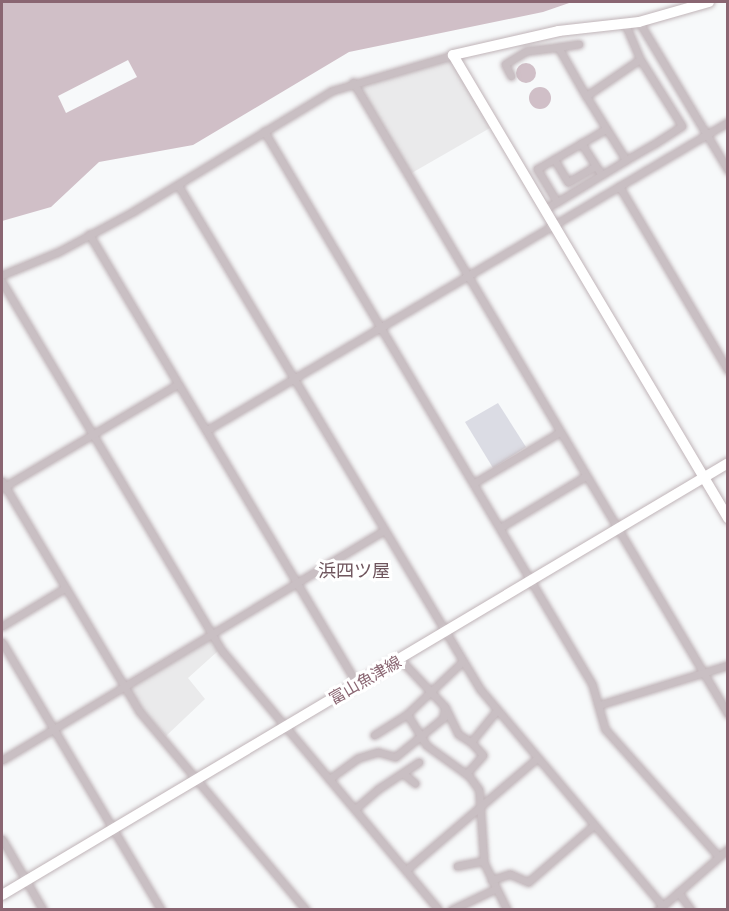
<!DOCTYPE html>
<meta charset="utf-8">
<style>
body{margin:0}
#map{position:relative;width:729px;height:911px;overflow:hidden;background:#f7f9fa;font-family:Barlow,"Noto Sans JP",sans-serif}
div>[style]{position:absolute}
.built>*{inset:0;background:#eaeaeb}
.green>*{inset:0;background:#dbdce4}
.water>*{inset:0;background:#d0bfc7}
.round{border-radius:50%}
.pier>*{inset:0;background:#f7f9fa}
.roads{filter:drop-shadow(0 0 2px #c0b4b8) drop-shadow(0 0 2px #c0b4b8)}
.street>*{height:7px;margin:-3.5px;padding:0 3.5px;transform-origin:3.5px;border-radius:3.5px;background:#c9bfc3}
.secondary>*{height:10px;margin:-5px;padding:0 5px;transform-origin:5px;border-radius:5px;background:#fff}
.primary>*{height:10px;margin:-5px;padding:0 5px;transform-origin:5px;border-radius:5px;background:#fff}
span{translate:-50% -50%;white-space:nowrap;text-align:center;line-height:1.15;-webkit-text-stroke:6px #fff;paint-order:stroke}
.street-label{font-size:16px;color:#8a6672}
.neighbourhood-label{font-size:18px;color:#6f555d}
.frame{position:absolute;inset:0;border:3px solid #8a6672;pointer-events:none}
</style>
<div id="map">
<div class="built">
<div style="clip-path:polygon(451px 59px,490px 128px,410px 174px,357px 84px)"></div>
<div style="clip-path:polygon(211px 638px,218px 651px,188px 678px,205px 699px,166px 736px,141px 709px,129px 688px)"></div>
</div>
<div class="green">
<div style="clip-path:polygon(498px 403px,526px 447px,493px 468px,465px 422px)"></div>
</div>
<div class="water">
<div style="clip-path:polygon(2px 2px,572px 2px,543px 12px,349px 52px,193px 145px,99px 162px,51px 207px,2px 221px)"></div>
<div class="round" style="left:516px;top:63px;width:20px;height:20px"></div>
<div class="round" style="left:529px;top:87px;width:22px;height:22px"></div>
</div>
<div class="pier">
<div style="clip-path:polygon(128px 60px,137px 77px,66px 113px,58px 96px)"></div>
</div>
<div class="roads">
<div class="street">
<div style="left:639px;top:22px;width:173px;rotate:59deg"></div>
<div style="left:579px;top:44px;width:21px;rotate:172deg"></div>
<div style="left:558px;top:47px;width:56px;rotate:60.3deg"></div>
<div style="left:586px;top:96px;width:65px;rotate:-34.4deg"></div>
<div style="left:640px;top:59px;width:39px;rotate:-113deg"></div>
<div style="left:511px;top:76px;width:13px;rotate:-117deg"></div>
<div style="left:505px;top:64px;width:26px;rotate:-31deg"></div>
<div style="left:527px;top:51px;width:31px;rotate:-7deg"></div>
<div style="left:353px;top:82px;width:735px;rotate:59.32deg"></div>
<div style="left:586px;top:96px;width:75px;rotate:58deg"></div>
<div style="left:626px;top:160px;width:32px;rotate:-30deg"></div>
<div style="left:654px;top:144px;width:33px;rotate:-33deg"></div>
<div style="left:682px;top:126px;width:79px;rotate:-122.1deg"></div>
<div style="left:264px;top:131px;width:643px;rotate:59.33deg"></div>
<div style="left:592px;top:684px;width:47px;rotate:73.9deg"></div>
<div style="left:605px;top:729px;width:171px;rotate:48.3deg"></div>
<div style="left:581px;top:143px;width:38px;rotate:57deg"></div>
<div style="left:554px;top:159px;width:27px;rotate:59deg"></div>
<div style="left:568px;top:182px;width:32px;rotate:-30deg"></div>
<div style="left:178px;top:185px;width:588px;rotate:59.07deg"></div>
<div style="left:480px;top:689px;width:282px;rotate:49.9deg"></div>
<div style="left:619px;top:186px;width:214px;rotate:59.4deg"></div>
<div style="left:557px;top:202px;width:81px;rotate:-31.3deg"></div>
<div style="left:544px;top:209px;width:15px;rotate:-28deg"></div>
<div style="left:557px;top:202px;width:39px;rotate:-121deg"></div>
<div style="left:537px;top:169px;width:80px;rotate:-30.1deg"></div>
<div style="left:89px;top:234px;width:524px;rotate:59.22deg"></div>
<div style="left:2px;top:275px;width:61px;rotate:-22.3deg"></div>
<div style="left:58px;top:252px;width:86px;rotate:-28.3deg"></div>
<div style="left:134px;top:211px;width:231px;rotate:-31.3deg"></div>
<div style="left:331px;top:91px;width:127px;rotate:-16.4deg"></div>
<div style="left:2px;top:282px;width:431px;rotate:59.2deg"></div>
<div style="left:223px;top:652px;width:336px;rotate:50.1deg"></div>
<div style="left:207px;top:430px;width:605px;rotate:-30.59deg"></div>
<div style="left:2px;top:481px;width:268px;rotate:59.2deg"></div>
<div style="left:139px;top:711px;width:260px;rotate:50deg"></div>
<div style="left:474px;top:483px;width:100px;rotate:-30.7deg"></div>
<div style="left:2px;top:488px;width:204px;rotate:-30.6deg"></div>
<div style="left:501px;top:527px;width:99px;rotate:-31deg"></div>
<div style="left:2px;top:626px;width:74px;rotate:-31.1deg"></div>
<div style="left:2px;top:642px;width:312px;rotate:59.3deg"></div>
<div style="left:462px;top:662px;width:76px;rotate:136.6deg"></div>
<div style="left:407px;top:714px;width:36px;rotate:58deg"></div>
<div style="left:426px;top:745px;width:53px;rotate:35.8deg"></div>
<div style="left:469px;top:776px;width:17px;rotate:54deg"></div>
<div style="left:479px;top:790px;width:73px;rotate:86.1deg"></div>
<div style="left:484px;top:863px;width:52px;rotate:63.9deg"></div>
<div style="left:599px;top:705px;width:135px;rotate:-17.2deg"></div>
<div style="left:445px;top:707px;width:30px;rotate:64deg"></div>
<div style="left:458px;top:734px;width:15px;rotate:32deg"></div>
<div style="left:471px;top:742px;width:41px;rotate:-50.9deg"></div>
<div style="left:374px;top:735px;width:39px;rotate:-32deg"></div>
<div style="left:2px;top:760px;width:445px;rotate:-31deg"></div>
<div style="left:466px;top:774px;width:25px;rotate:-48deg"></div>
<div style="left:483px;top:755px;width:18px;rotate:-133deg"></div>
<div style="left:405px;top:775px;width:13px;rotate:39deg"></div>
<div style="left:329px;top:779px;width:36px;rotate:-36deg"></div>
<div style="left:358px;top:758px;width:21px;rotate:-17deg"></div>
<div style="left:378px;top:752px;width:18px;rotate:16deg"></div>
<div style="left:395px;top:757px;width:62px;rotate:-39.1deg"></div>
<div style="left:443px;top:718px;width:11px;rotate:-80deg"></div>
<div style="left:445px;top:707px;width:66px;rotate:-133.2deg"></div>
<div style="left:355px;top:809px;width:30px;rotate:-41deg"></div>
<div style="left:378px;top:789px;width:49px;rotate:-33.4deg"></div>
<div style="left:2px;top:839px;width:82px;rotate:60deg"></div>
<div style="left:457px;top:866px;width:26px;rotate:-11deg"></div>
<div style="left:406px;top:870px;width:172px;rotate:-40.5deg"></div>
<div style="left:491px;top:880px;width:20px;rotate:-18deg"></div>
<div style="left:510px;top:874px;width:20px;rotate:24deg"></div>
<div style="left:528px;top:882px;width:87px;rotate:-40.8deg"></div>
<div style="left:678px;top:892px;width:22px;rotate:54deg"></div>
<div style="left:451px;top:910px;width:49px;rotate:-25.5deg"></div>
<div style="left:658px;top:910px;width:93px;rotate:-41.1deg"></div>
</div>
<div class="secondary">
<div style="left:709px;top:2px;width:73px;rotate:164.1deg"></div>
<div style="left:639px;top:22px;width:81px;rotate:173.6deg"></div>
<div style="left:559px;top:31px;width:109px;rotate:167.2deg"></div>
<div style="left:453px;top:55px;width:539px;rotate:59.29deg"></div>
</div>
<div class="primary">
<div style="left:2px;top:895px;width:845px;rotate:-30.75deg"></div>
</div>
</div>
<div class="street-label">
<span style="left:365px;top:680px;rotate:-30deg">富山魚津線</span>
</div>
<div class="neighbourhood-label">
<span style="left:354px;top:570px">浜四ツ屋</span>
</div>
<div class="frame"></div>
</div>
